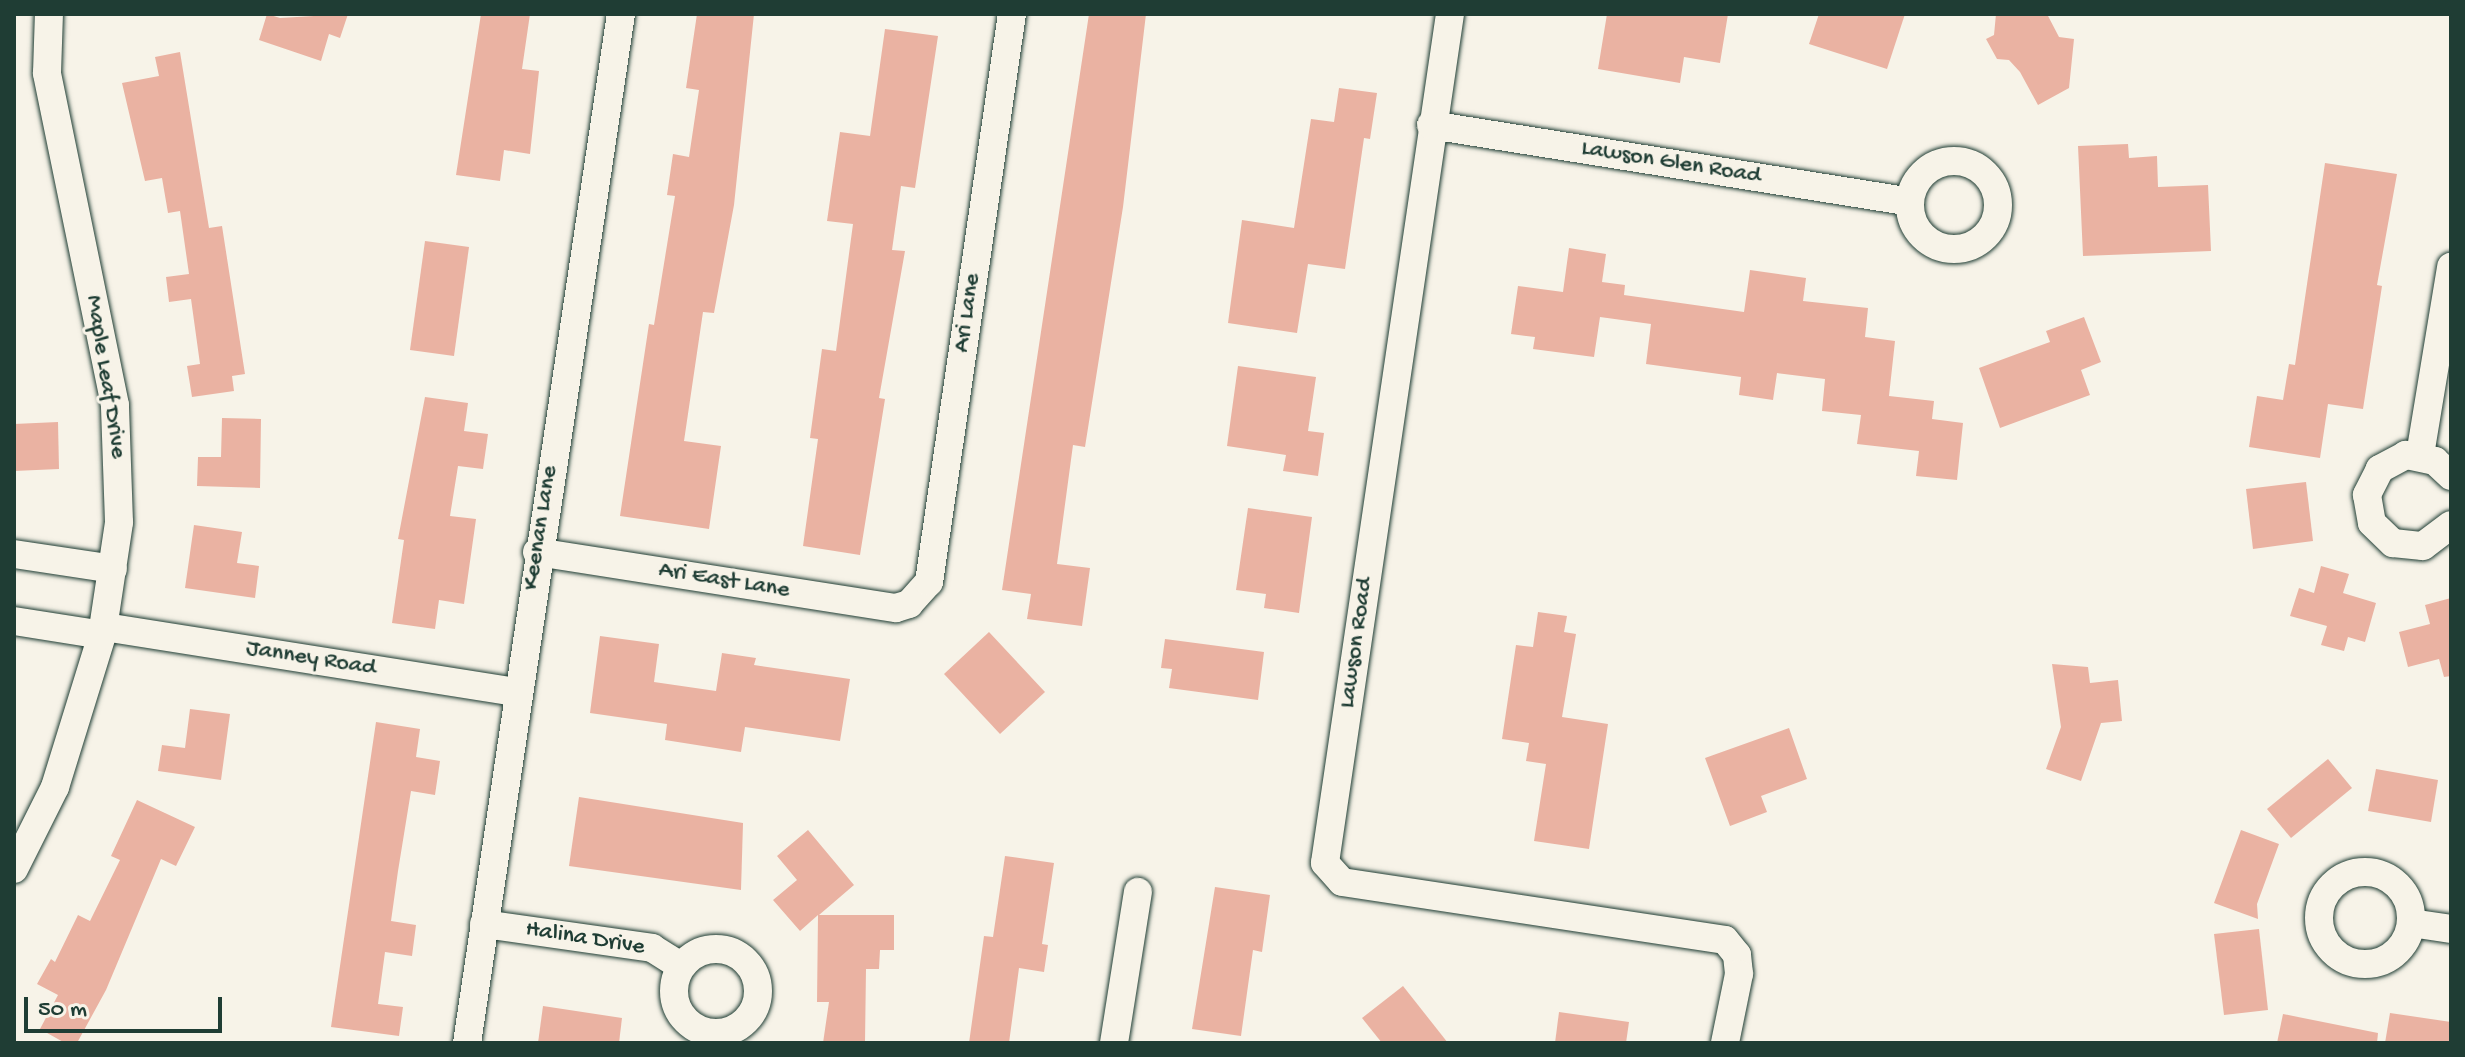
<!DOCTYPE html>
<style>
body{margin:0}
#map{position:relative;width:2465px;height:1057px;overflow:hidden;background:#f7f3e8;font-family:"Gochi Hand",sans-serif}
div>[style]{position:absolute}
.building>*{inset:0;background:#eab2a2}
.roads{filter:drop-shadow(0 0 2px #1f3d34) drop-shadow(0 0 2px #1f3d34)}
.minor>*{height:28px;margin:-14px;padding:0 14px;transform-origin:14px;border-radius:14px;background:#f7f3e8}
.minor>.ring{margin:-14px;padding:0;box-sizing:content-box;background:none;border:28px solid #f7f3e8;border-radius:50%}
span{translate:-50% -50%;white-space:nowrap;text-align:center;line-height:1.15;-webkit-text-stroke:6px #f7f3e8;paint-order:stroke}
.street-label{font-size:24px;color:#1f3d34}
.frame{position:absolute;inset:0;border:16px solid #1f3d34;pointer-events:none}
.scale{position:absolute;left:24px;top:997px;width:198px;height:36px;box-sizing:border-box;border:4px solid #1f3d34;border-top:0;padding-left:10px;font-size:24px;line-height:28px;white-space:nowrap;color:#1f3d34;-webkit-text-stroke:6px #f7f3e8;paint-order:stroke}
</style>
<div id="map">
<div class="building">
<div style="clip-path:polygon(267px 14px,280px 18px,348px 14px,340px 38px,329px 34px,321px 61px,259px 40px)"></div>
<div style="clip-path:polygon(481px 14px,530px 14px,522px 69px,539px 71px,530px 154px,504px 150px,500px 181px,456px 175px)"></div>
<div style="clip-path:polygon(697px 14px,754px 14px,734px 205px,714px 313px,703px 312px,684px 441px,721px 446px,709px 529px,620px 516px,649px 324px,654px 325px,675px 196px,667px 195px,673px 154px,689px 157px,699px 90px,686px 88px)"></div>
<div style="clip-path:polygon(1089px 14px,1146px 14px,1123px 207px,1085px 447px,1073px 445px,1057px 564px,1090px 568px,1082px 626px,1027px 619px,1031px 594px,1002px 590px)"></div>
<div style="clip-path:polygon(1607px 14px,1728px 14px,1720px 63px,1684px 57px,1680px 83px,1598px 69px)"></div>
<div style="clip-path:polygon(1819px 14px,1905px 14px,1887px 69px,1809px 44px)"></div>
<div style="clip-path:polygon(1996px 14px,2047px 14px,2059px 37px,2074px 39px,2069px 88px,2038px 105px,2020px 72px,2009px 60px,1997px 59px,1986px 39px,1994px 35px)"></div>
<div style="clip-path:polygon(885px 29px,938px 36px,915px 188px,901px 186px,892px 250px,905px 251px,879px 398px,885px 399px,860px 555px,803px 546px,818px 439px,810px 438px,822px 349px,836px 351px,853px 224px,827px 221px,840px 132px,870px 136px)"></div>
<div style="clip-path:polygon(180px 52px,209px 228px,222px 226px,245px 374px,232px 376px,234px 391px,192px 397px,187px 366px,200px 364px,191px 299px,169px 302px,166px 277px,189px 274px,180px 211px,168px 213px,162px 178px,145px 181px,122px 83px,159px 76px,155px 57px)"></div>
<div style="clip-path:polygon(1339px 88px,1377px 93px,1370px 139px,1364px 138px,1345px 269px,1308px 264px,1297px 333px,1228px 323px,1242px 220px,1294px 228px,1311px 119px,1334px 122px)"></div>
<div style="clip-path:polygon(2128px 144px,2129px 158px,2157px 156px,2158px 187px,2208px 185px,2211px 251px,2083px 256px,2078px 146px)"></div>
<div style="clip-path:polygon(2325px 163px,2397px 174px,2377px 285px,2382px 286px,2363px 409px,2328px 404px,2320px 458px,2249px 447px,2257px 396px,2283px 400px,2289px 364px,2295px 365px)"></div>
<div style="clip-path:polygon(425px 241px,469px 247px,454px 356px,410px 350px)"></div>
<div style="clip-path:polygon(1569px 248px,1606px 254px,1602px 282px,1625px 285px,1624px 295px,1744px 312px,1750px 270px,1806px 278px,1803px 301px,1868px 308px,1865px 337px,1895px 341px,1889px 396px,1934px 401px,1932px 419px,1963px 423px,1957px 480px,1916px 476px,1919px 451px,1857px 444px,1861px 415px,1822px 411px,1825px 379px,1777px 373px,1773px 400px,1739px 395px,1741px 377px,1646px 364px,1651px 324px,1600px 317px,1594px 357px,1533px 349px,1535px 337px,1511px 334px,1518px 286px,1563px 292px)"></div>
<div style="clip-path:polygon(2084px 317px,2101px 362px,2081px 370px,2090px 395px,2000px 428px,1979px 368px,2050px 342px,2046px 331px)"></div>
<div style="clip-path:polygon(1238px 366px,1316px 377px,1308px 431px,1324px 433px,1318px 476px,1283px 471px,1286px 455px,1227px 446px)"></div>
<div style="clip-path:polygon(425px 397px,468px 403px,464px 431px,488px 434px,483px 469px,458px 466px,450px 516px,476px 519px,464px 604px,439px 600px,435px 629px,392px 623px,404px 540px,398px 539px)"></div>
<div style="clip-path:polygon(222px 418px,261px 419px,260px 488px,197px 486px,198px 457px,221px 457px)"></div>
<div style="clip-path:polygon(58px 422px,59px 469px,14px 471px,14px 424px)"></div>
<div style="clip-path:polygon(2306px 482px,2313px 541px,2253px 549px,2246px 489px)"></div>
<div style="clip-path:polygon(1248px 508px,1312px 517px,1299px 613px,1264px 608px,1266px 594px,1236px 590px)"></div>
<div style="clip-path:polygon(194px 525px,242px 532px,237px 563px,259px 566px,255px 598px,185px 588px)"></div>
<div style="clip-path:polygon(2321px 566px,2349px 574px,2343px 593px,2376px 603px,2365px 642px,2348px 637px,2344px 651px,2321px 645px,2327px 626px,2290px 616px,2299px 588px,2314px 593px)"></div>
<div style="clip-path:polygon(2451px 598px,2451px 676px,2444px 677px,2439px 659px,2408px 667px,2399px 632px,2430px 624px,2425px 605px)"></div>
<div style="clip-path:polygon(1538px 612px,1567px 616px,1564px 632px,1576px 634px,1562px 717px,1608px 724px,1589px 849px,1534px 841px,1546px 764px,1526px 761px,1529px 743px,1502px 739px,1516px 645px,1533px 647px)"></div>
<div style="clip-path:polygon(989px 632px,1045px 692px,1000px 734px,944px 674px)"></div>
<div style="clip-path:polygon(600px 636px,659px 644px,654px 682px,716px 691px,722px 653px,756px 658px,754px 665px,850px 679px,840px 741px,745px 727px,741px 752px,665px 740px,667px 724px,590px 713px)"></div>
<div style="clip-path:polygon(1165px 639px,1264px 652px,1258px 700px,1169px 688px,1172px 669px,1161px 668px)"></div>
<div style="clip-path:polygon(2052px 664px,2088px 667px,2090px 683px,2118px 680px,2122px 721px,2101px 723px,2081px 781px,2046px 769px,2061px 727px)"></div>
<div style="clip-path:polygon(190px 709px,230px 714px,221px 780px,158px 771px,162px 745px,185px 748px)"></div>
<div style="clip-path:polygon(376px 722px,420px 729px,416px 757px,440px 761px,435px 795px,411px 791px,398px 871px,391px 921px,416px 925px,412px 956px,385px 952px,378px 1004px,403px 1007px,399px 1036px,331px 1027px)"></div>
<div style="clip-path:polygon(1789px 728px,1807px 779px,1761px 796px,1767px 812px,1730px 826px,1705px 758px)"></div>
<div style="clip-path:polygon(2328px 759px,2352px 788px,2291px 838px,2267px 809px)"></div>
<div style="clip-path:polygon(2376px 769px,2438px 780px,2431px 822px,2368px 811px)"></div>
<div style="clip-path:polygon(579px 797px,743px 823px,741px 890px,569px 866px)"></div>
<div style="clip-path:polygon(137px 800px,195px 827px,176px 866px,161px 859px,106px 990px,77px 1043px,65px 1043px,40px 1029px,58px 995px,37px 984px,51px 959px,55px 962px,78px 915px,90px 921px,120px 860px,111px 856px)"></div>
<div style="clip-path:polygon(808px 830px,854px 885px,819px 915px,894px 915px,894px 950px,880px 950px,879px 969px,866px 969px,865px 1043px,823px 1043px,829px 1002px,817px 1002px,818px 915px,800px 931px,773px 900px,797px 880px,777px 856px)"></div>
<div style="clip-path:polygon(2241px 830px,2279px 844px,2257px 904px,2258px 919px,2214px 903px)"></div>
<div style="clip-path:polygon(1005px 856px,1054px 863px,1042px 944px,1048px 945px,1044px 972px,1019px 968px,1009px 1043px,969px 1043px,984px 936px,993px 937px)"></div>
<div style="clip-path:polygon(1215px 887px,1270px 895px,1262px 952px,1253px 950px,1241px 1036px,1192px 1029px)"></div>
<div style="clip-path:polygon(2259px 929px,2268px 1010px,2224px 1015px,2214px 934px)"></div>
<div style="clip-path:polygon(1403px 986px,1448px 1043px,1382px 1043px,1362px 1018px)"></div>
<div style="clip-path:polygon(543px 1006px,622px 1018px,619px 1043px,538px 1043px)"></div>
<div style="clip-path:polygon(1559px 1012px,1629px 1022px,1626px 1043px,1555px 1043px)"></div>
<div style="clip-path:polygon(2390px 1013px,2451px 1022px,2451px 1043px,2385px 1043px)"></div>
<div style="clip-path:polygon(2283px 1014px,2378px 1033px,2377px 1043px,2277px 1043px)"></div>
</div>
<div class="roads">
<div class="minor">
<div style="left:1450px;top:14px;width:858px;rotate:98.38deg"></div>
<div style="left:1325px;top:863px;width:25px;rotate:48deg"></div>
<div style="left:1342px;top:882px;width:387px;rotate:8.6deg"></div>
<div style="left:1725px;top:940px;width:19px;rotate:51deg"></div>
<div style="left:1737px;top:955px;width:19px;rotate:84deg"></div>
<div style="left:1739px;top:974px;width:70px;rotate:101.5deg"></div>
<div style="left:1431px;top:125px;width:485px;rotate:9.1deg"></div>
<div class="ring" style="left:1910px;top:161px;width:60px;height:60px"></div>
<div style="left:2420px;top:455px;width:191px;rotate:-80.6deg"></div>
<div style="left:2451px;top:476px;width:22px;rotate:-137deg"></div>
<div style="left:2435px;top:461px;width:30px;rotate:-168deg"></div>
<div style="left:2406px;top:455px;width:30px;rotate:152deg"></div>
<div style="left:2380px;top:469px;width:29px;rotate:117deg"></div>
<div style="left:2367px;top:495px;width:28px;rotate:80deg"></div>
<div style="left:2372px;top:523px;width:29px;rotate:44deg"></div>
<div style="left:2393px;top:543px;width:30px;rotate:6deg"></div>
<div style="left:2423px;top:546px;width:35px;rotate:-37deg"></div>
<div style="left:537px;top:552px;width:363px;rotate:8.9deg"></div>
<div style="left:896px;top:608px;width:14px;rotate:-17deg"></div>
<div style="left:909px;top:604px;width:30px;rotate:-48deg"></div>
<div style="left:929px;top:582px;width:574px;rotate:-81.69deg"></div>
<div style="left:14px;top:554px;width:100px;rotate:8.6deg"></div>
<div style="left:14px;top:621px;width:89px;rotate:9deg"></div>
<div style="left:105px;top:627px;width:417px;rotate:9deg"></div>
<div style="left:14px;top:869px;width:92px;rotate:-63.4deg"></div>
<div style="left:55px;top:787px;width:159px;rotate:-72.8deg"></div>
<div style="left:102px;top:635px;width:114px;rotate:-81.4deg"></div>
<div style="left:119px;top:522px;width:117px;rotate:-92deg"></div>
<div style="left:115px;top:405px;width:339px;rotate:-101.6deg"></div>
<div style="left:47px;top:73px;width:59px;rotate:-88.1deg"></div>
<div class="ring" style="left:2319px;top:872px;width:64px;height:64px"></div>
<div style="left:2411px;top:923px;width:40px;rotate:8.5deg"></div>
<div style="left:484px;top:924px;width:170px;rotate:8.1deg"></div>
<div style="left:652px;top:948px;width:34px;rotate:32deg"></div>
<div class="ring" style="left:674px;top:949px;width:56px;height:56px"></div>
<div style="left:467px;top:1043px;width:1040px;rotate:-81.49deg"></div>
<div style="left:1114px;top:1043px;width:153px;rotate:-81deg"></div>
</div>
</div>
<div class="street-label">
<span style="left:1671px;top:163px;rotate:9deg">Lawson Glen Road</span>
<span style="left:968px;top:313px;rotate:-82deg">Ari Lane</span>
<span style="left:105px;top:377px;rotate:81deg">Maple Leaf Drive</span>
<span style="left:541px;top:528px;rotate:-81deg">Keenan Lane</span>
<span style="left:724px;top:581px;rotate:9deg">Ari East Lane</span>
<span style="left:1357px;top:643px;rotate:-82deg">Lawson Road</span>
<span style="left:311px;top:659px;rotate:9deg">Janney Road</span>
<span style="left:585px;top:939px;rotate:9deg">Halina Drive</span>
</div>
<div class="frame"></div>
<div class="scale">50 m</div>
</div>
